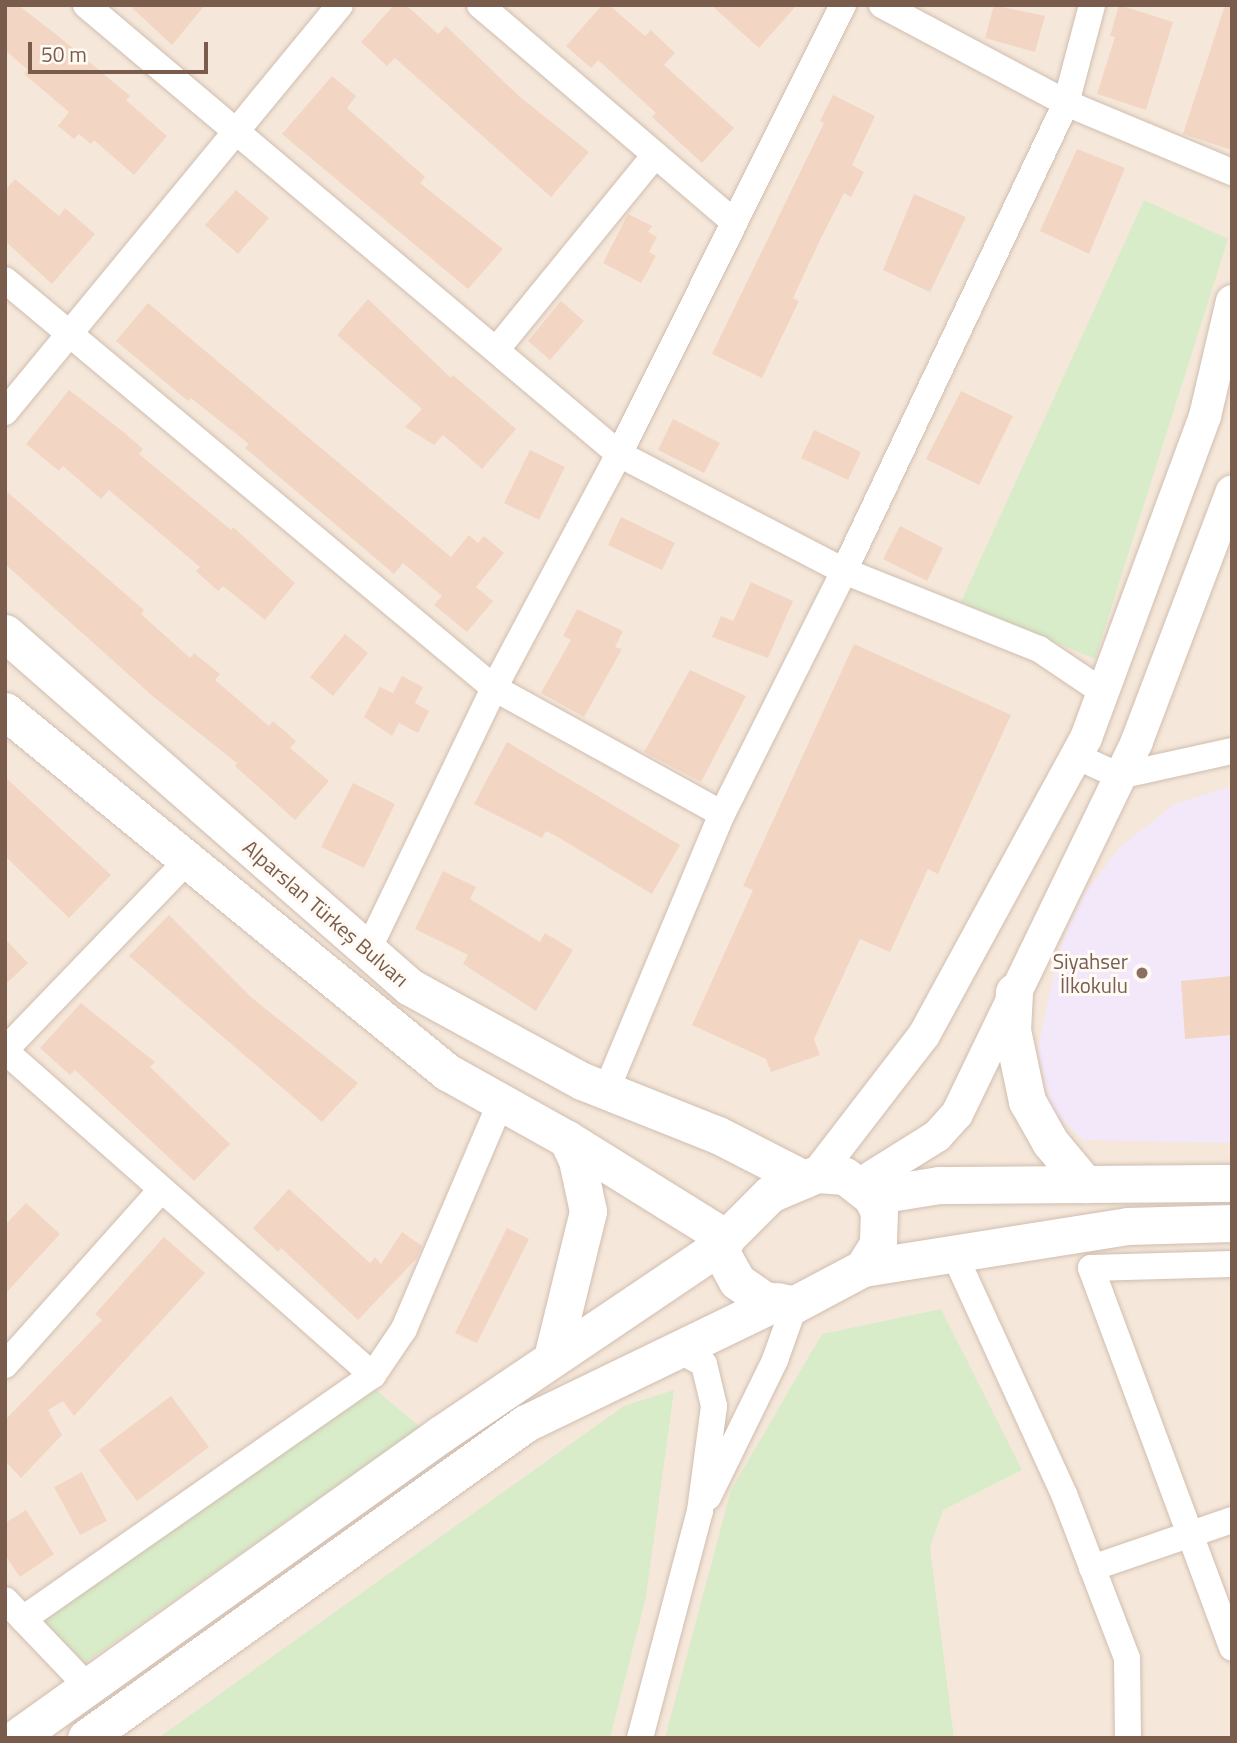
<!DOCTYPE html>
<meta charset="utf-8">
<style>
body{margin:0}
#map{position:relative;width:1237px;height:1743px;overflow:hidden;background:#fdf6ec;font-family:"Titillium Web",sans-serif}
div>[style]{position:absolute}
.residential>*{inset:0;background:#f5e8da}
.education>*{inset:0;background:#f3e8fa}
.green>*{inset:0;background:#d8ecc9}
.building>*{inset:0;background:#f3d5c3}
.roads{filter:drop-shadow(0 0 2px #d1beb0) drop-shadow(0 0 2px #d1beb0)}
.minor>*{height:26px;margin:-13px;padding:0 13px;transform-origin:13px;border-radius:13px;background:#fff}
.tertiary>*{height:32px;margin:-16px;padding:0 16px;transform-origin:16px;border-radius:16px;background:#fff}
.secondary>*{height:37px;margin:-18.5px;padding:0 18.5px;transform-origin:18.5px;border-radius:18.5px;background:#fff}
.dots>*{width:19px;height:19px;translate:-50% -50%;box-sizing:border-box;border:4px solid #fffaf3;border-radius:50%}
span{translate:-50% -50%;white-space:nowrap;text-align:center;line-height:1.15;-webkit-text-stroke:6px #fffaf3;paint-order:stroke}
.street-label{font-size:21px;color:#7a5c4d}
.education-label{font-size:21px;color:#785e54}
.right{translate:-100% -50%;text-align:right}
.frame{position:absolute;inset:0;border:7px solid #7a5c4d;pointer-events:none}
.scale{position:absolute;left:28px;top:42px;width:180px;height:32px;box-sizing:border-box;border:4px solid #7a5c4d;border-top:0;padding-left:9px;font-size:21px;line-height:24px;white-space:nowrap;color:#7a5c4d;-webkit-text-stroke:5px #fffaf3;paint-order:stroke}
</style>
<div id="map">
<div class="residential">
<div style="clip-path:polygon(5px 5px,1232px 5px,1232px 1738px,5px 1738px)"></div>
</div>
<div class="education">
<div style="clip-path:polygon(1232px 786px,1232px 1143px,1083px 1140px,1051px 1109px,1038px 1049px,1059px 949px,1084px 894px,1121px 846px,1175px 804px)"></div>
</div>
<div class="green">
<div style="clip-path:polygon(1144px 200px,1228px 239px,1095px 659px,961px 602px)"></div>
<div style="clip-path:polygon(941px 1309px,1022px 1470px,943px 1510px,930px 1547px,954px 1738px,665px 1738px,731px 1490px,822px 1334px)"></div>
<div style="clip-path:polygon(376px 1390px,420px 1427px,85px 1663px,38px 1617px)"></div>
<div style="clip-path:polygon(674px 1390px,646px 1597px,610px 1738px,158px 1738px,624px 1406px)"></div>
</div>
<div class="building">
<div style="clip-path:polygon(5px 5px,18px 5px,57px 35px,130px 96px,126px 100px,167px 136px,134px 175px,94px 140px,91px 144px,79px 134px,74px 139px,58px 126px,69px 112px,24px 74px,28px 70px,5px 50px)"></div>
<div style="clip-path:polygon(129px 5px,205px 5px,172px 45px)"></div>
<div style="clip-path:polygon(394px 5px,406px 5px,438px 34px,446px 26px,520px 97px,589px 152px,551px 197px,395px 58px,387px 66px,361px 42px)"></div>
<div style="clip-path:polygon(602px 5px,609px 5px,645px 36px,651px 30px,675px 53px,664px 65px,734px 128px,702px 163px,652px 117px,656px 113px,598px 60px,591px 68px,566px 46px)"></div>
<div style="clip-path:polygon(711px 5px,797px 5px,759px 48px)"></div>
<div style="clip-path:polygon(994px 5px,1045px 16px,1035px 52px,985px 38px)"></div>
<div style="clip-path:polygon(1119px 5px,1173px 22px,1146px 110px,1097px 94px,1115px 37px,1110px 36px)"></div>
<div style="clip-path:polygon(1225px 5px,1232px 5px,1232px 150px,1183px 134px)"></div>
<div style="clip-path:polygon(332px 76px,356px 96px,347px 108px,425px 177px,420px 183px,503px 249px,468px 289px,282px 134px)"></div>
<div style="clip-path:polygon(833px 95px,875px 116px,852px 165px,864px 172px,851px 197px,844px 193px,821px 238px,793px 298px,799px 301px,762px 378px,712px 354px,824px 123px,820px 121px)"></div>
<div style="clip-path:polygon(1077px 149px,1125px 168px,1089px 254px,1040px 231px)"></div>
<div style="clip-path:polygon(15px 179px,59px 216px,65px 208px,95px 234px,52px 284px,5px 241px,5px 190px)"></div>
<div style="clip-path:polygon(236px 190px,269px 218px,238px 254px,205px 225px)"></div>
<div style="clip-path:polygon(914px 194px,966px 217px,930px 292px,883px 270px)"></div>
<div style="clip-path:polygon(628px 214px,652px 226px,648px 232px,657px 237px,649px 252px,656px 256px,641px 283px,603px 263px)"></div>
<div style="clip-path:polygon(368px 299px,451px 378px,453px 375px,516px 429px,482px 469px,443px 435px,434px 445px,405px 427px,422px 409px,337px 335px)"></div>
<div style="clip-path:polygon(561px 301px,584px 321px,550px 360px,528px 341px)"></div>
<div style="clip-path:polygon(148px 303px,451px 557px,469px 535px,478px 543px,484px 536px,504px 553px,476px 587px,493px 601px,467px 632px,434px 605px,442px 596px,403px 563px,394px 574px,245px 448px,249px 444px,191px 398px,188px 401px,116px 341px)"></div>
<div style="clip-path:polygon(69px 390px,121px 430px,143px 449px,139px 454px,231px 530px,233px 527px,295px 583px,265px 620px,223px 586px,218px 591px,196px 571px,200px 567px,109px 490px,101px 499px,63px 466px,59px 471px,26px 444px)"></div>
<div style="clip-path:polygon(961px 391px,1013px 416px,979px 485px,926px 459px)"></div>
<div style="clip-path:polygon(673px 419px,720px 443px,704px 473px,658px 450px)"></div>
<div style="clip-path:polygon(814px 430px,861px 452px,848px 480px,801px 458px)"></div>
<div style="clip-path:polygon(530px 450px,565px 467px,539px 520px,504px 503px)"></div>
<div style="clip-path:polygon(5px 490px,144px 610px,141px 614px,190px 658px,194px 653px,220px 674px,215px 680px,269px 726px,273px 721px,296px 741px,290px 748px,329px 781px,295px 820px,235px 766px,237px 763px,156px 699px,5px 564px)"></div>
<div style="clip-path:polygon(621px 517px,675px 543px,662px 570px,608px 545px)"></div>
<div style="clip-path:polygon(900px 526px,943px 548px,927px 581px,883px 559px)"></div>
<div style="clip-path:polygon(751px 582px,793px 601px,768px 658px,712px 637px,721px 616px,733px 621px)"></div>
<div style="clip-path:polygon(577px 609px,623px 631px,615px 647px,622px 649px,584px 717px,541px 693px,571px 640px,563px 636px)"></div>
<div style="clip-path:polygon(345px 634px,368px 653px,333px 696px,310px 677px)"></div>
<div style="clip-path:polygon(854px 644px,1011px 715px,938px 874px,928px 869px,890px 952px,860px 939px,814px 1039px,820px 1055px,771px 1072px,766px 1059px,692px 1025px,753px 890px,743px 886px)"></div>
<div style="clip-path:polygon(690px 670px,746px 696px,701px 782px,644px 752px)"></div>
<div style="clip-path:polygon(402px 676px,423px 687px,415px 703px,429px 711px,418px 733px,399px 723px,392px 736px,364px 717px,380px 687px,393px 693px)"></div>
<div style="clip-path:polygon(507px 742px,680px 845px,652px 894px,556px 836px,546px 831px,542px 838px,474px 804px)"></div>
<div style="clip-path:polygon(5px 777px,111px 875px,69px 918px,5px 856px)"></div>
<div style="clip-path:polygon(353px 783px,395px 804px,364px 868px,321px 847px)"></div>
<div style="clip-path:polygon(443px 871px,476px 887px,470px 899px,540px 942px,545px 933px,573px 950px,536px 1011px,463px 964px,468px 955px,415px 929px)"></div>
<div style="clip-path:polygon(169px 915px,252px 998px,358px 1083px,322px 1122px,129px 956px)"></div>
<div style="clip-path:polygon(5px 939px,28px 963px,5px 985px)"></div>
<div style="clip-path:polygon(1232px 976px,1232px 1035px,1185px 1039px,1181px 981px)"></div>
<div style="clip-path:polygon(81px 1003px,155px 1062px,150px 1067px,230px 1144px,194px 1181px,75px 1070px,70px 1075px,40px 1048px)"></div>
<div style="clip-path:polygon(289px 1189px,370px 1263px,375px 1257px,381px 1264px,402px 1232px,422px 1246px,417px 1258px,358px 1320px,281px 1248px,278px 1252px,253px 1228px)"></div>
<div style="clip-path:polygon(26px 1203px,60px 1234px,5px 1294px,5px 1225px)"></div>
<div style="clip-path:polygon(507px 1228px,529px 1239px,477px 1343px,455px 1333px)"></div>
<div style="clip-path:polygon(164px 1237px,205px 1273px,74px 1416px,63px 1401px,48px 1410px,62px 1435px,21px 1478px,5px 1461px,5px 1420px,102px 1320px,95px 1314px)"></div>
<div style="clip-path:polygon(171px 1396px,209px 1447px,137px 1501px,99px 1450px)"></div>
<div style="clip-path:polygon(82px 1472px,107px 1521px,80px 1535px,54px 1487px)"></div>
<div style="clip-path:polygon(26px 1510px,54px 1554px,20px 1577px,5px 1555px,5px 1523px)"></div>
</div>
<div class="roads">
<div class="minor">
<div style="left:86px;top:5px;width:697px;rotate:40.11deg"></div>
<div style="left:619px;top:454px;width:254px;rotate:27.5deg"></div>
<div style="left:844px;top:571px;width:210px;rotate:21.8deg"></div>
<div style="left:1039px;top:649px;width:77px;rotate:33.9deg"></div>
<div style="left:480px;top:5px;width:335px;rotate:40.5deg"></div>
<div style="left:882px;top:5px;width:208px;rotate:28deg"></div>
<div style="left:1066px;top:103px;width:180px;rotate:22.6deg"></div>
<div style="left:5px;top:280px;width:637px;rotate:39.84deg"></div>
<div style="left:494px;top:688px;width:260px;rotate:28.9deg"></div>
<div style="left:496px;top:350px;width:252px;rotate:-50.8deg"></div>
<div style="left:5px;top:412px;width:527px;rotate:-50.54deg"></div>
<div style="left:1076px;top:756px;width:47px;rotate:24.9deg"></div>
<div style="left:1119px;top:776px;width:116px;rotate:-12.5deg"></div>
<div style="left:368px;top:950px;width:291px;rotate:-64.3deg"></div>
<div style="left:494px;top:688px;width:265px;rotate:-61.9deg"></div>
<div style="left:619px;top:454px;width:502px;rotate:-63.49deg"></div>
<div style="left:5px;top:1050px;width:264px;rotate:-46.1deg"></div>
<div style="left:5px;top:1051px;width:490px;rotate:41.4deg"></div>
<div style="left:606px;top:1091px;width:300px;rotate:-67.3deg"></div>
<div style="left:722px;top:814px;width:272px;rotate:-63.3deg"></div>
<div style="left:844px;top:571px;width:518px;rotate:-64.62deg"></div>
<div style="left:1066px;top:103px;width:101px;rotate:-75.1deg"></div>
<div style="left:955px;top:1256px;width:262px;rotate:65.4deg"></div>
<div style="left:1064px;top:1494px;width:176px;rotate:69deg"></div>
<div style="left:1127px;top:1658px;width:80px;rotate:89.3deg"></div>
<div style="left:1232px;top:1264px;width:141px;rotate:178.4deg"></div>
<div style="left:1091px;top:1268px;width:405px;rotate:69.6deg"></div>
<div style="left:5px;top:1365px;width:234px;rotate:-48.3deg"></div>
<div style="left:708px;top:1497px;width:153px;rotate:-63.9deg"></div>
<div style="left:775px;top:1360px;width:59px;rotate:-70.3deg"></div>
<div style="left:1092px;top:1568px;width:148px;rotate:-18.9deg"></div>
<div style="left:5px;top:1600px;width:120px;rotate:46.3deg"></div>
<div style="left:23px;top:1619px;width:427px;rotate:-34.9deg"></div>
<div style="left:373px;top:1375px;width:55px;rotate:-56deg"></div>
<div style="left:404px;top:1329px;width:247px;rotate:-66.9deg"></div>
<div style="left:640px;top:1738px;width:235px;rotate:-75.2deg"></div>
<div style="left:700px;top:1511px;width:106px;rotate:-82.4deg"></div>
<div style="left:714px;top:1406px;width:43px;rotate:-103.4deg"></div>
<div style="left:704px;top:1364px;width:33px;rotate:-151deg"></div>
</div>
<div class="tertiary">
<div style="left:817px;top:1174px;width:175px;rotate:-52.4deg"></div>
<div style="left:924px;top:1035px;width:338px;rotate:-61.4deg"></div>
<div style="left:1086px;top:738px;width:343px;rotate:-69.7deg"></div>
<div style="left:1205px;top:416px;width:118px;rotate:-76.8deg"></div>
<div style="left:860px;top:1184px;width:91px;rotate:-31.9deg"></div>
<div style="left:937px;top:1136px;width:30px;rotate:-48deg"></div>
<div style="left:957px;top:1114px;width:414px;rotate:-64.2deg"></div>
<div style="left:1137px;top:741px;width:267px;rotate:-69.2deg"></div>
</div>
<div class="secondary">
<div style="left:5px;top:633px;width:538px;rotate:41.16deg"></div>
<div style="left:410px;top:987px;width:196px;rotate:28.7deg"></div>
<div style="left:582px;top:1081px;width:146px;rotate:21.7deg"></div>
<div style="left:718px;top:1135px;width:97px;rotate:27.1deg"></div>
<div style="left:5px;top:711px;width:571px;rotate:39.24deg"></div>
<div style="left:447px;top:1072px;width:137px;rotate:29.2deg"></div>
<div style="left:567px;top:1139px;width:187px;rotate:31.9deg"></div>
<div style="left:1014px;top:992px;width:38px;rotate:93deg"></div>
<div style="left:1012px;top:1030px;width:73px;rotate:78.1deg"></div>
<div style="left:1027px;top:1101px;width:47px;rotate:60.7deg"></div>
<div style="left:1050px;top:1142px;width:55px;rotate:50.2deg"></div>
<div style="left:817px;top:1174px;width:28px;rotate:4deg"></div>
<div style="left:845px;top:1176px;width:33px;rotate:38deg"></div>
<div style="left:871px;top:1196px;width:17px;rotate:62deg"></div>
<div style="left:879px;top:1211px;width:33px;rotate:92deg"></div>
<div style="left:878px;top:1244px;width:28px;rotate:122deg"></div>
<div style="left:863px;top:1268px;width:77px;rotate:152.1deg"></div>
<div style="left:795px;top:1304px;width:31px;rotate:-173deg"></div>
<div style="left:764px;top:1300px;width:33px;rotate:-145deg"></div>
<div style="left:737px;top:1281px;width:33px;rotate:-119deg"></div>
<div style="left:721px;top:1252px;width:15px;rotate:-70deg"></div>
<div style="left:726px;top:1238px;width:62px;rotate:-45deg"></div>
<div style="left:770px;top:1194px;width:51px;rotate:-23.1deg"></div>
<div style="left:871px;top:1196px;width:69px;rotate:-9.2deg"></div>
<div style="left:939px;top:1185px;width:293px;rotate:-0.4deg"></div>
<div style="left:863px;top:1268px;width:268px;rotate:-9deg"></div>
<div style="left:1128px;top:1226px;width:104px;rotate:-1.7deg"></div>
<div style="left:552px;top:1358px;width:151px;rotate:-76.2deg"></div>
<div style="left:588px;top:1211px;width:52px;rotate:-102.2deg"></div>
<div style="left:577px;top:1160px;width:23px;rotate:-115deg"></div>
<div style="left:16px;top:1738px;width:523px;rotate:-35.58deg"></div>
<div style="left:441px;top:1434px;width:341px;rotate:-34deg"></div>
<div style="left:86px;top:1738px;width:541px;rotate:-35.6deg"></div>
<div style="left:526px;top:1423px;width:280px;rotate:-25.8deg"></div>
</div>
</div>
<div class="dots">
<div style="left:1142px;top:973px;background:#8d6e63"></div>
</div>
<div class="street-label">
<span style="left:326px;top:913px;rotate:41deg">Alparslan Türkeş Bulvarı</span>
</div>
<div class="education-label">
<span class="right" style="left:1128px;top:973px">Siyahser<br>İlkokulu</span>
</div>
<div class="frame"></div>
<div class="scale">50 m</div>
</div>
